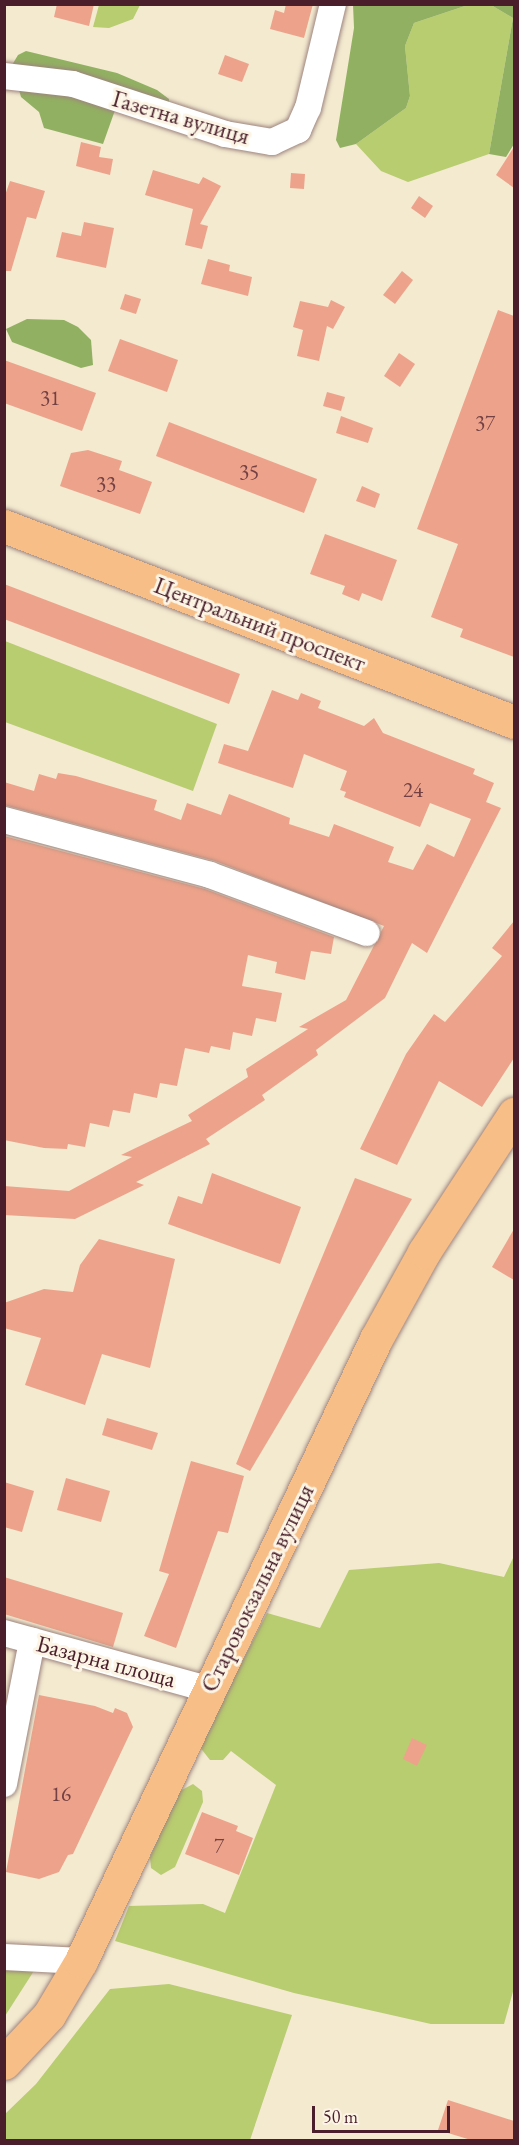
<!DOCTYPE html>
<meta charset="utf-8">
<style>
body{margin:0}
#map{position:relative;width:519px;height:2145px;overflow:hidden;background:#f3ead0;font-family:"EB Garamond",serif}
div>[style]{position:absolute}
.green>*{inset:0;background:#b8cc70}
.forest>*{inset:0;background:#92b062}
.building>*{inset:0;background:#eda38b}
.roads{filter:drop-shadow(0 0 2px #9e847e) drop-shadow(0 0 2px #9e847e)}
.minor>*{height:26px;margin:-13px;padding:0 13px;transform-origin:13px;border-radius:13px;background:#fff}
.major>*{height:33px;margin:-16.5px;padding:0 16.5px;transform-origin:16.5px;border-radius:16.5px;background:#f7be87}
span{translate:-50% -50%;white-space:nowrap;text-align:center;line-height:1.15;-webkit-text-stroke:6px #fcf5e5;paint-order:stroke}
.number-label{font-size:21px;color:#734043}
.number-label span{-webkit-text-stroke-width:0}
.street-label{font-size:24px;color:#4a1f2b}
.frame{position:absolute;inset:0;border:6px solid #4a1f2b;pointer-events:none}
.scale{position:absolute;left:312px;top:2106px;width:138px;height:27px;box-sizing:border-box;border:3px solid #4a1f2b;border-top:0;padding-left:8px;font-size:18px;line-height:21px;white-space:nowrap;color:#4a1f2b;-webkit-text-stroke:4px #fcf5e5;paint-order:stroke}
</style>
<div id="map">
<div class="green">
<div style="clip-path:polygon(99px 5px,99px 4px,140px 5px,133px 19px,109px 28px,93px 27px)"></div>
<div style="clip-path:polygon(468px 5px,491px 5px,513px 18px,489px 154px,408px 182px,381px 171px,356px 144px,406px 108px,410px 96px,405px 46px,414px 23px)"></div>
<div style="clip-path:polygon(5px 641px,217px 724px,193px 791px,5px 722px)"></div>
<div style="clip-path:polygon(514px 1556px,514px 1988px,504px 2024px,431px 2024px,294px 1993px,115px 1941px,129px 1906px,203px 1904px,225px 1913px,276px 1785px,231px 1751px,223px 1760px,210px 1760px,199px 1746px,267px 1613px,320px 1628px,349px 1570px,439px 1563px,504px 1577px)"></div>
<div style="clip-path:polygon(193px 1784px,202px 1791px,203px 1802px,175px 1867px,161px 1875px,151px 1868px,150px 1857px,178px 1792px)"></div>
<div style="clip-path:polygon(5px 1960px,39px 1963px,5px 2016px)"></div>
<div style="clip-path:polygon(169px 1984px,292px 2015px,250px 2140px,5px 2140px,5px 2114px,36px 2084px,110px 1989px)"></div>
</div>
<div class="forest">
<div style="clip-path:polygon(353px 5px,468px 5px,414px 23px,405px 46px,410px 96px,406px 108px,356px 144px,340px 148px,336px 140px,354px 28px)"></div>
<div style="clip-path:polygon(491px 5px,514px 5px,514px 144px,506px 157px,489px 154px,513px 18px)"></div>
<div style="clip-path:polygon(26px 51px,117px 73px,157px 90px,169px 99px,169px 106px,119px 99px,103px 144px,44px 128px,39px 112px,21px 97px,12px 65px,18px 55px)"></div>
<div style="clip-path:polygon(27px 319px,64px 320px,78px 327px,91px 340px,93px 365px,81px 368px,12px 342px,6px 329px)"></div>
</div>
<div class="building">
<div style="clip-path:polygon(57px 4px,94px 4px,89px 26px,54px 17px)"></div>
<div style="clip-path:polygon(286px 4px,313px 4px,304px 38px,270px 29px,275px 10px,284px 13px)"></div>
<div style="clip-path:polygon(225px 55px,249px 64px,242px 82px,218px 74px)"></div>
<div style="clip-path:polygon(81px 142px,101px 147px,99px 157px,113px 159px,110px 175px,76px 166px)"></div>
<div style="clip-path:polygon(514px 147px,514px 188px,496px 175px)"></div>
<div style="clip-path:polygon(153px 170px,199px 184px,203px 177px,221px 186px,200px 224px,208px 226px,202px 249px,185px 245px,193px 209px,145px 195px)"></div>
<div style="clip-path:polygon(291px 173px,305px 174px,304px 189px,290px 188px)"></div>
<div style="clip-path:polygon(10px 181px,45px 191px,36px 219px,27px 217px,11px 271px,4px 271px,4px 198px)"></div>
<div style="clip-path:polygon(419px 196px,433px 206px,425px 218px,411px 208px)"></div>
<div style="clip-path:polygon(84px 222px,114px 228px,106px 268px,56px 257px,62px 232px,81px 236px)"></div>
<div style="clip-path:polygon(208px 259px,230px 265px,229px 271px,252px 277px,248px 296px,201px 284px)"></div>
<div style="clip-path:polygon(402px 271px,413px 280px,395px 304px,383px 295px)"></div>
<div style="clip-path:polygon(125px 294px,141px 299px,136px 314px,120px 309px)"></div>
<div style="clip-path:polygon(331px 300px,345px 307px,333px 329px,327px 326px,319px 361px,297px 356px,303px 330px,293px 327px,300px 301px,328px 307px)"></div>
<div style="clip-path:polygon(498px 310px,514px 316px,514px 657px,460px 637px,463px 629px,431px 617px,458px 544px,417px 529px)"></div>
<div style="clip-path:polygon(120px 339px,178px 360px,167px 392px,108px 371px)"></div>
<div style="clip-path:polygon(399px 353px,415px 364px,400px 387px,384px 376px)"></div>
<div style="clip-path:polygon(4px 360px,96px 393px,82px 431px,4px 403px)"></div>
<div style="clip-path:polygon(327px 392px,345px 397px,341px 411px,323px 406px)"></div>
<div style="clip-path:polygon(341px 416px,373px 428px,368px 443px,336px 433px)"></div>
<div style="clip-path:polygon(169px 422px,317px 479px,304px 513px,156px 456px)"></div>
<div style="clip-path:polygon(88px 450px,122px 461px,119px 470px,152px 482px,140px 514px,60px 486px,71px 453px)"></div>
<div style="clip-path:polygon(362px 486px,380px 494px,375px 508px,356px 501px)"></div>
<div style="clip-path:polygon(325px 534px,397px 560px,382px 601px,362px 593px,359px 601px,342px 594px,345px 586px,310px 574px)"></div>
<div style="clip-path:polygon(4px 584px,240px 674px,229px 704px,4px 619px)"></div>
<div style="clip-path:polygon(272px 690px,298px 700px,301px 693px,321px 701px,318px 708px,364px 726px,374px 718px,383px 733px,475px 769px,473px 774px,494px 783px,486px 802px,501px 808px,427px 953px,412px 943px,385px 998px,316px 1050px,318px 1055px,262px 1095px,265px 1100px,206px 1139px,210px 1144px,136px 1182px,144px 1185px,75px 1219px,4px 1215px,4px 1186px,69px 1191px,132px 1157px,121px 1155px,192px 1121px,188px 1115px,248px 1077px,246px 1069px,308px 1029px,299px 1027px,346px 1000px,384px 926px,215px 861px,4px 805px,4px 782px,34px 791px,39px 774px,56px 779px,58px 773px,76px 776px,157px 800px,154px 810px,181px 820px,187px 803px,221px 815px,229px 794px,290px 818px,289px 824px,329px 837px,334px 824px,394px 847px,388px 862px,413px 870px,427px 844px,454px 857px,471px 819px,430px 803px,420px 827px,344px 797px,346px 792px,340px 790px,347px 771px,304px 754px,293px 788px,218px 763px,224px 744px,248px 751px)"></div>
<div style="clip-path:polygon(4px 836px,205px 889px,334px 937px,331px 954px,311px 951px,305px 980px,275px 973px,277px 962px,248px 955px,242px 986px,282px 993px,276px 1022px,256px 1018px,252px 1036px,233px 1032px,230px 1050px,211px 1046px,209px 1053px,185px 1048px,177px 1086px,160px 1083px,157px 1098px,134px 1093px,130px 1113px,113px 1110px,109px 1127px,90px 1123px,85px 1147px,68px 1144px,67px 1149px,44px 1148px,4px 1140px)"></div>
<div style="clip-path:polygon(514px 921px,514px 1058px,482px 1107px,439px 1081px,397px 1165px,360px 1149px,406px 1054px,434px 1014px,445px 1022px,502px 956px,492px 948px)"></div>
<div style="clip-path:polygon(212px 1173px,301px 1207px,280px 1264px,168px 1224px,178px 1196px,202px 1204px)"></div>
<div style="clip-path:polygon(355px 1178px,412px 1199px,250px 1471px,236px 1464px)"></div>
<div style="clip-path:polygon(514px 1229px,514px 1280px,492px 1267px)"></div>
<div style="clip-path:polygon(99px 1239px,175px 1259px,150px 1368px,102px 1354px,85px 1405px,25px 1385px,41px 1338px,4px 1328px,4px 1303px,44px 1289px,73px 1292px,80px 1265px)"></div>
<div style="clip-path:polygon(107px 1418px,158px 1433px,152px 1450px,102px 1435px)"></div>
<div style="clip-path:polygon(191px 1461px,244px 1476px,228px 1533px,218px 1531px,176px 1648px,144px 1636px,169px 1574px,159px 1571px)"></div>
<div style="clip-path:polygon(66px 1478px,110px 1491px,101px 1522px,57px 1510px)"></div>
<div style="clip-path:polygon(4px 1482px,34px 1491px,22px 1532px,4px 1527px)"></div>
<div style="clip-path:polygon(4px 1577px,123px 1613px,113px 1647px,4px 1614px)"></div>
<div style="clip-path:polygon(39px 1695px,95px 1706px,113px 1713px,115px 1708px,127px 1713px,133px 1727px,73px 1854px,68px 1855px,59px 1872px,39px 1879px,6px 1872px)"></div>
<div style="clip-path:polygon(412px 1738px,427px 1745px,417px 1766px,403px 1759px)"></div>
<div style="clip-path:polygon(202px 1812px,238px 1826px,236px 1831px,253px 1838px,239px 1875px,185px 1854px)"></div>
<div style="clip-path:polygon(448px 2100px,514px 2121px,514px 2140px,471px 2140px,438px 2130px)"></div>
</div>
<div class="roads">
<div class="minor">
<div style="left:4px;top:76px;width:69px;rotate:6.6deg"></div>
<div style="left:73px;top:84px;width:160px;rotate:18.2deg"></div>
<div style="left:225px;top:134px;width:48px;rotate:9.7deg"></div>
<div style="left:272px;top:142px;width:29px;rotate:-25deg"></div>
<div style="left:298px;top:130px;width:24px;rotate:-66deg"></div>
<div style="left:308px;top:108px;width:107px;rotate:-76.5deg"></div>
<div style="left:4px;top:820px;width:213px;rotate:14.9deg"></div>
<div style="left:210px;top:875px;width:167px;rotate:20.3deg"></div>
<div style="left:4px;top:1633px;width:212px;rotate:15.4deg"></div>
<div style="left:4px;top:1784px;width:146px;rotate:-78.9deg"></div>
<div style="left:4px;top:1957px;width:77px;rotate:3deg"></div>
</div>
<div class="major">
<div style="left:4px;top:526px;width:546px;rotate:21.02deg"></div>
<div style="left:4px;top:2063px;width:66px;rotate:-46.8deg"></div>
<div style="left:49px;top:2015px;width:63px;rotate:-59.3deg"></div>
<div style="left:81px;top:1961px;width:688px;rotate:-64.63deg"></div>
<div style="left:376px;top:1339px;width:99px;rotate:-61.1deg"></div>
<div style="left:424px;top:1252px;width:165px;rotate:-56.9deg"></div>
</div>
</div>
<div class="number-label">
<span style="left:50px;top:398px">31</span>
<span style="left:485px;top:423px">37</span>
<span style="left:249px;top:472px">35</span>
<span style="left:106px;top:484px">33</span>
<span style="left:413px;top:790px">24</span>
<span style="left:61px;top:1794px">16</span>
<span style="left:219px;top:1846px">7</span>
</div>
<div class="street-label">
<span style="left:181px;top:117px;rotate:16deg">Газетна вулиця</span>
<span style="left:260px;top:624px;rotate:21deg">Центральний проспект</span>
<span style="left:257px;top:1588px;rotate:-64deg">Старовокзальна вулиця</span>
<span style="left:106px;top:1661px;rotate:15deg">Базарна площа</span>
</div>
<div class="frame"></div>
<div class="scale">50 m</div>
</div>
